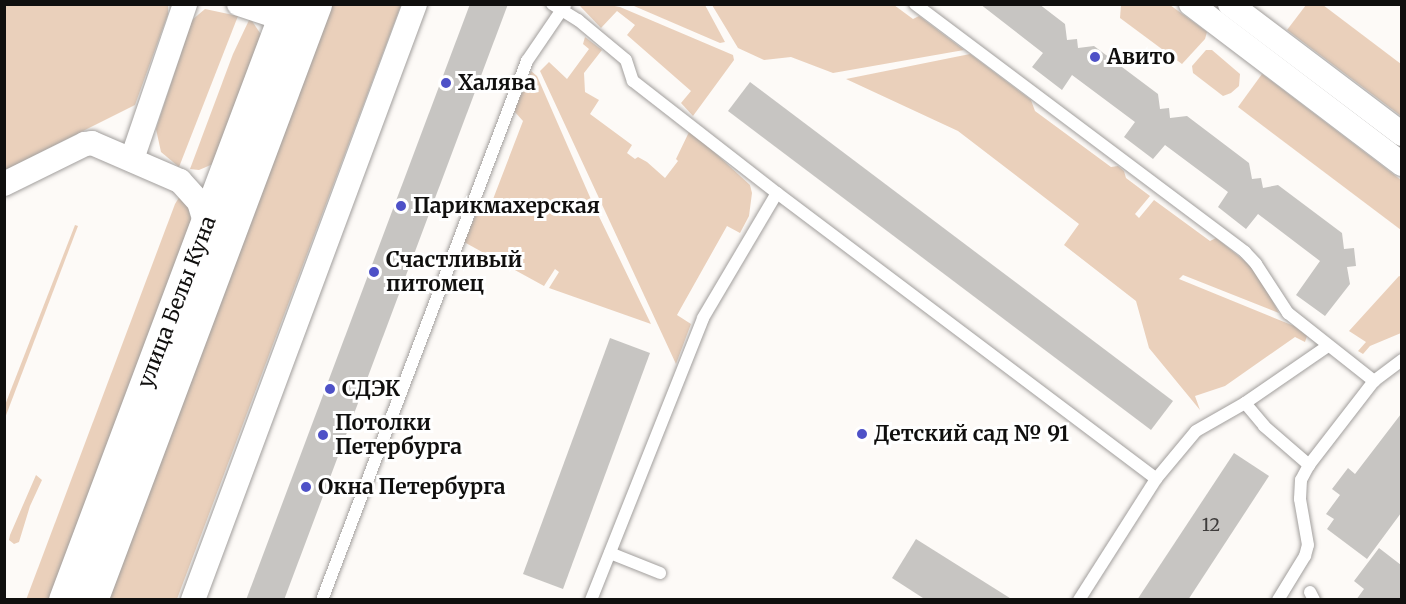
<!DOCTYPE html>
<meta charset="utf-8">
<style>
body{margin:0}
#map{position:relative;width:1406px;height:604px;overflow:hidden;background:#fdfaf7;font-family:Merriweather,serif}
div>[style]{position:absolute}
.green>*{inset:0;background:#ead0bb}
.building>*{inset:0;background:#c7c5c2}
.roads{filter:drop-shadow(0 0 2px #a29f9d) drop-shadow(0 0 2px #a29f9d)}
.lane>*{height:12px;margin:-6px;padding:0 6px;transform-origin:6px;border-radius:6px;background:#fff}
.street>*{height:24px;margin:-12px;padding:0 12px;transform-origin:12px;border-radius:12px;background:#fff}
.secondary>*{height:33px;margin:-16.5px;padding:0 16.5px;transform-origin:16.5px;border-radius:16.5px;background:#fff}
.dots>*{width:16px;height:16px;translate:-50% -50%;box-sizing:border-box;border:3px solid #fff;border-radius:50%}
span{translate:-50% -50%;white-space:nowrap;text-align:center;line-height:1.15;-webkit-text-stroke:6px #fff;paint-order:stroke}
.number-label{font-size:18px;color:#3e3c3b}
.number-label span{-webkit-text-stroke-width:0}
.poi-label{font-size:21px;color:#100f0e;font-weight:700}
.left{translate:0 -50%;text-align:left}
.street-label{font-size:21px;color:#100f0e}
.frame{position:absolute;inset:0;border:6px solid #100f0e;pointer-events:none}
</style>
<div id="map">
<div class="green">
<div style="clip-path:polygon(168px 4px,168px 14px,135px 105px,5px 170px,4px 5px)"></div>
<div style="clip-path:polygon(604px 4px,620px 7px,733px 55px,734px 60px,693px 116px,681px 103px,691px 91px,627px 35px,635px 25px,617px 11px,601px 28px,580px 6px)"></div>
<div style="clip-path:polygon(329px 5px,401px 5px,177px 599px,104px 600px)"></div>
<div style="clip-path:polygon(637px 5px,705px 5px,725px 42px,720px 43px,634px 6px)"></div>
<div style="clip-path:polygon(712px 5px,894px 5px,913px 19px,919px 16px,964px 50px,833px 73px,791px 57px,764px 60px,738px 48px)"></div>
<div style="clip-path:polygon(1121px 5px,1170px 5px,1207px 32px,1205px 39px,1182px 64px,1120px 18px)"></div>
<div style="clip-path:polygon(1306px 5px,1323px 5px,1401px 64px,1401px 116px,1287px 30px)"></div>
<div style="clip-path:polygon(205px 9px,238px 16px,179px 167px,161px 152px,156px 129px,192px 20px)"></div>
<div style="clip-path:polygon(250px 18px,262px 36px,213px 164px,199px 170px,190px 169px,233px 54px)"></div>
<div style="clip-path:polygon(585px 37px,602px 50px,584px 73px,585px 92px,599px 100px,590px 114px,632px 145px,627px 153px,635px 159px,638px 157px,647px 162px,665px 178px,678px 161px,676px 159px,690px 130px,750px 185px,752px 193px,749px 216px,740px 233px,727px 226px,677px 315px,691px 324px,676px 364px,540px 71px,549px 62px,567px 79px,589px 49px,583px 44px)"></div>
<div style="clip-path:polygon(1206px 50px,1212px 50px,1240px 74px,1239px 86px,1231px 93px,1223px 96px,1193px 73px,1192px 66px)"></div>
<div style="clip-path:polygon(970px 54px,1031px 100px,1035px 111px,1111px 167px,1118px 166px,1124px 171px,1126px 178px,1150px 196px,1135px 214px,1139px 218px,1154px 200px,1210px 241px,1216px 238px,1256px 270px,1279px 313px,1183px 275px,1179px 279px,1294px 326px,1307px 336px,1305px 342px,1295px 337px,1225px 386px,1195px 396px,1200px 410px,1149px 348px,1136px 301px,1064px 245px,1079px 224px,958px 131px,846px 79px)"></div>
<div style="clip-path:polygon(531px 71px,537px 76px,593px 204px,651px 324px,549px 288px,559px 272px,555px 269px,544px 286px,464px 242px,477px 212px,490px 207px,523px 121px,514px 111px)"></div>
<div style="clip-path:polygon(1262px 74px,1401px 180px,1401px 230px,1238px 107px)"></div>
<div style="clip-path:polygon(180px 196px,187px 204px,192px 223px,51px 599px,26px 600px,175px 204px)"></div>
<div style="clip-path:polygon(75px 225px,78px 226px,5px 418px,5px 405px)"></div>
<div style="clip-path:polygon(1399px 276px,1402px 277px,1401px 333px,1370px 346px,1363px 354px,1358px 351px,1366px 342px,1349px 331px)"></div>
<div style="clip-path:polygon(36px 475px,42px 480px,30px 506px,19px 542px,14px 544px,9px 540px,10px 535px)"></div>
</div>
<div class="building">
<div style="clip-path:polygon(470px 4px,508px 4px,284px 600px,246px 600px)"></div>
<div style="clip-path:polygon(980px 4px,1039px 4px,1065px 24px,1067px 40px,1077px 39px,1078px 48px,1094px 46px,1158px 94px,1160px 109px,1169px 108px,1170px 118px,1187px 116px,1249px 163px,1252px 179px,1261px 178px,1263px 188px,1278px 185px,1342px 233px,1344px 249px,1354px 248px,1356px 266px,1347px 267px,1350px 284px,1325px 316px,1296px 295px,1320px 261px,1258px 214px,1246px 229px,1218px 207px,1228px 192px,1165px 145px,1153px 159px,1124px 137px,1135px 122px,1072px 75px,1062px 90px,1032px 67px,1043px 53px)"></div>
<div style="clip-path:polygon(750px 82px,1173px 401px,1151px 430px,728px 111px)"></div>
<div style="clip-path:polygon(610px 338px,650px 353px,563px 589px,523px 574px)"></div>
<div style="clip-path:polygon(1401px 414px,1401px 513px,1367px 559px,1327px 529px,1334px 519px,1326px 514px,1340px 495px,1332px 489px,1348px 468px,1355px 474px)"></div>
<div style="clip-path:polygon(1234px 453px,1269px 476px,1188px 600px,1137px 600px)"></div>
<div style="clip-path:polygon(916px 539px,1013px 600px,926px 600px,892px 578px)"></div>
<div style="clip-path:polygon(1379px 548px,1401px 565px,1401px 600px,1356px 600px,1364px 589px,1354px 581px)"></div>
</div>
<div class="roads">
<div class="lane">
<div style="left:552px;top:4px;width:31px;rotate:32deg"></div>
<div style="left:578px;top:20px;width:62px;rotate:39.8deg"></div>
<div style="left:626px;top:60px;width:22px;rotate:72deg"></div>
<div style="left:633px;top:81px;width:182px;rotate:37.9deg"></div>
<div style="left:777px;top:193px;width:475px;rotate:37deg"></div>
<div style="left:1156px;top:479px;width:62px;rotate:-50.2deg"></div>
<div style="left:1196px;top:431px;width:56px;rotate:-29.7deg"></div>
<div style="left:1245px;top:403px;width:101px;rotate:-34.5deg"></div>
<div style="left:915px;top:4px;width:413px;rotate:36.9deg"></div>
<div style="left:1245px;top:252px;width:16px;rotate:47deg"></div>
<div style="left:1256px;top:264px;width:59px;rotate:56.9deg"></div>
<div style="left:1288px;top:313px;width:110px;rotate:38.3deg"></div>
<div style="left:1245px;top:403px;width:30px;rotate:50deg"></div>
<div style="left:1264px;top:426px;width:60px;rotate:40.9deg"></div>
<div style="left:610px;top:553px;width:54px;rotate:21.8deg"></div>
<div style="left:1310px;top:592px;width:9px;rotate:63deg"></div>
<div style="left:322px;top:600px;width:577px;rotate:-69.18deg"></div>
<div style="left:527px;top:61px;width:68px;rotate:-55.8deg"></div>
<div style="left:591px;top:600px;width:303px;rotate:-68.3deg"></div>
<div style="left:703px;top:318px;width:145px;rotate:-59.4deg"></div>
<div style="left:1079px;top:600px;width:143px;rotate:-57.5deg"></div>
<div style="left:1278px;top:600px;width:52px;rotate:-58.5deg"></div>
<div style="left:1305px;top:556px;width:11px;rotate:-75deg"></div>
<div style="left:1308px;top:545px;width:47px;rotate:-99.9deg"></div>
<div style="left:1300px;top:499px;width:19px;rotate:-87deg"></div>
<div style="left:1301px;top:480px;width:17px;rotate:-62deg"></div>
<div style="left:1309px;top:465px;width:106px;rotate:-52.3deg"></div>
<div style="left:1374px;top:381px;width:35px;rotate:-37deg"></div>
</div>
<div class="street">
<div style="left:239px;top:4px;width:63px;rotate:18.4deg"></div>
<div style="left:1191px;top:4px;width:265px;rotate:37.2deg"></div>
<div style="left:1230px;top:4px;width:216px;rotate:37.1deg"></div>
<div style="left:132px;top:159px;width:164px;rotate:-71.1deg"></div>
<div style="left:4px;top:184px;width:90px;rotate:-26.3deg"></div>
<div style="left:85px;top:144px;width:7px;rotate:-8deg"></div>
<div style="left:92px;top:143px;width:96px;rotate:23.4deg"></div>
<div style="left:180px;top:181px;width:28px;rotate:48deg"></div>
<div style="left:199px;top:202px;width:24px;rotate:73deg"></div>
<div style="left:193px;top:600px;width:636px;rotate:-69.57deg"></div>
</div>
<div class="secondary">
<div style="left:65px;top:600px;width:637px;rotate:-69.4deg"></div>
<div style="left:91px;top:600px;width:637px;rotate:-69.4deg"></div>
</div>
</div>
<div class="dots">
<div style="left:1095px;top:57px;background:#4e51c7"></div>
<div style="left:446px;top:83px;background:#4e51c7"></div>
<div style="left:401px;top:206px;background:#4e51c7"></div>
<div style="left:374px;top:272px;background:#4e51c7"></div>
<div style="left:330px;top:389px;background:#4e51c7"></div>
<div style="left:862px;top:434px;background:#4e51c7"></div>
<div style="left:323px;top:435px;background:#4e51c7"></div>
<div style="left:306px;top:487px;background:#4e51c7"></div>
</div>
<div class="number-label">
<span style="left:1211px;top:525px">12</span>
</div>
<div class="poi-label">
<span class="left" style="left:1107px;top:57px">Авито</span>
<span class="left" style="left:458px;top:83px">Халява</span>
<span class="left" style="left:413px;top:206px">Парикмахерская</span>
<span class="left" style="left:386px;top:272px">Счастливый<br>питомец</span>
<span class="left" style="left:342px;top:389px">СДЭК</span>
<span class="left" style="left:335px;top:435px">Потолки<br>Петербурга</span>
<span class="left" style="left:874px;top:434px">Детский сад № 91</span>
<span class="left" style="left:318px;top:487px">Окна Петербурга</span>
</div>
<div class="street-label">
<span style="left:177px;top:302px;rotate:-69deg">улица Белы Куна</span>
</div>
<div class="frame"></div>
</div>
